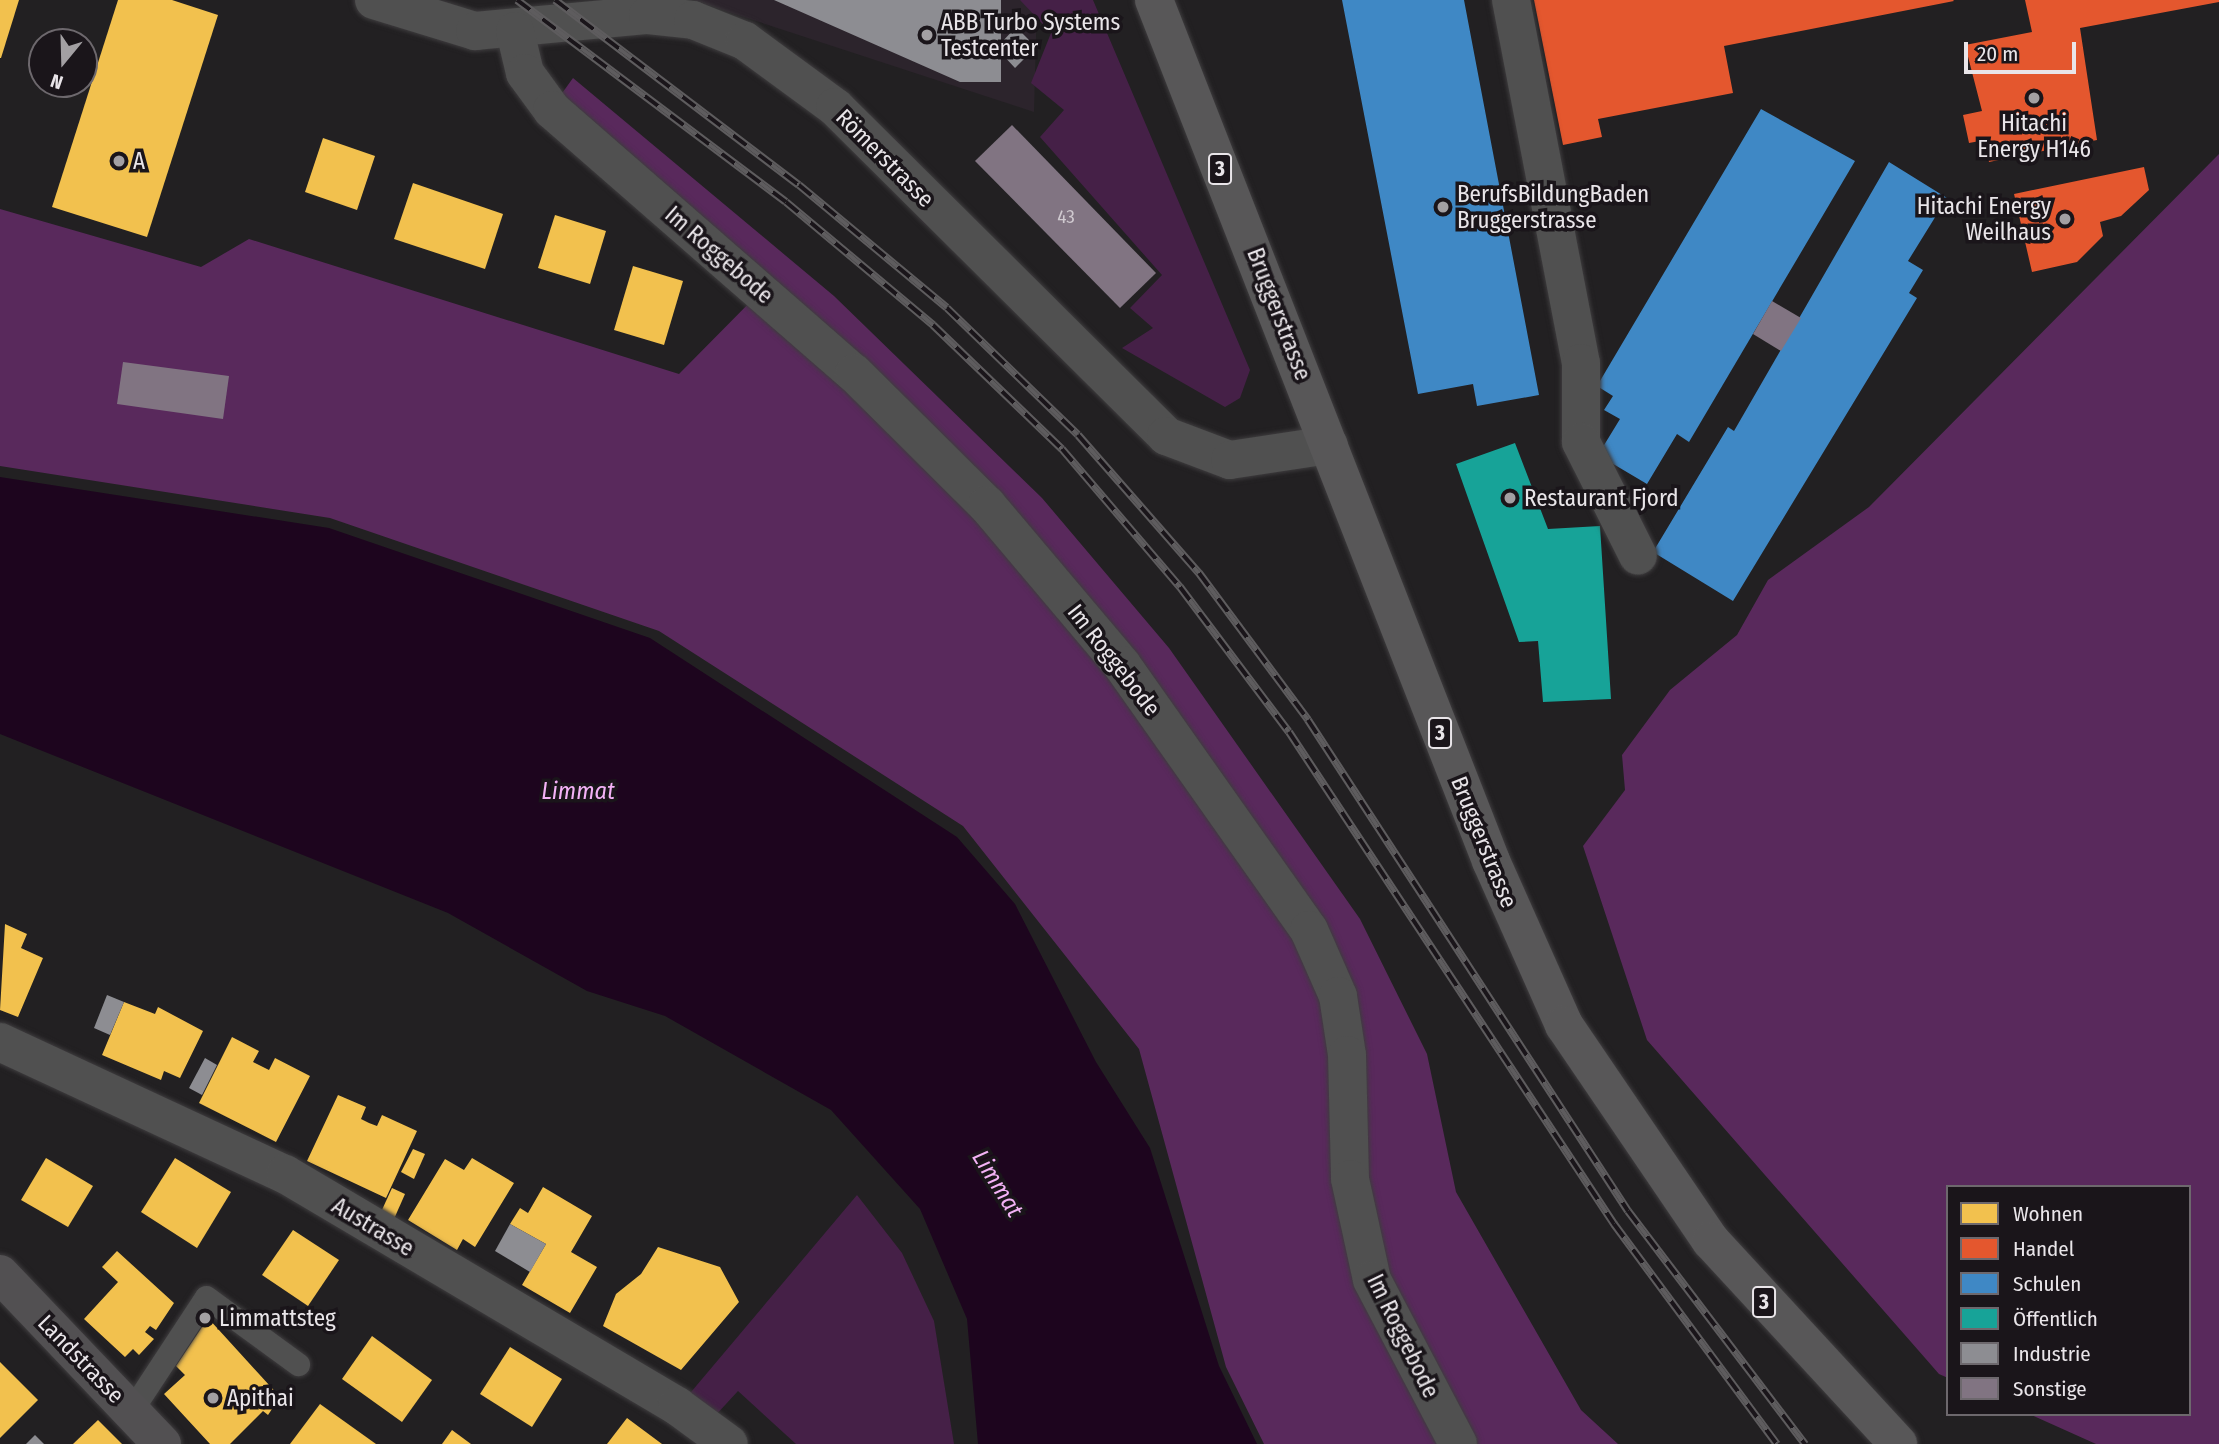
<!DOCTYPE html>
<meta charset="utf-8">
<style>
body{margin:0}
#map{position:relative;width:2219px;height:1444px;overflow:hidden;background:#222022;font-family:"Fira Sans Condensed",sans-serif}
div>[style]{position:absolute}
.built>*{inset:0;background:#2c242c}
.green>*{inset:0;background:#452047}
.forest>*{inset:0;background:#59295c}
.water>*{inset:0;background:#1d051e}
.homes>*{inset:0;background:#f2c14e}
.shops>*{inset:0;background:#e4572e}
.schools>*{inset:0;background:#3f88c5}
.public>*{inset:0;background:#17a398}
.industry>*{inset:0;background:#8d8d92}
.building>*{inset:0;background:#817482}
.roads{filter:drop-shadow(0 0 2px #3e3c3e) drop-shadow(0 0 2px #3e3c3e)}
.lane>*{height:23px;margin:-11.5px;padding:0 11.5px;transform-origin:11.5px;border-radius:11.5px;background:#505050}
.street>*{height:38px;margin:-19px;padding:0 19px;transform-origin:19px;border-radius:19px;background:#505050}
.secondary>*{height:38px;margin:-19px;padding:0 19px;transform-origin:19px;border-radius:19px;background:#525052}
.primary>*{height:38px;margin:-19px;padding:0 19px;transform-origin:19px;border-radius:19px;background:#585758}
.rail>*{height:8px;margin-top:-4px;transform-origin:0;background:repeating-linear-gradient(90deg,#1a151a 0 16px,#5e5c5e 0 32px);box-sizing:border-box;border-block:2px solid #5e5c5e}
.dots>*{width:19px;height:19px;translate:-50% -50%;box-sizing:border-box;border:4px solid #1a151a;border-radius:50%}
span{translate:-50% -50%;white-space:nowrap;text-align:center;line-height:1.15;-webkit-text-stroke:7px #1a151a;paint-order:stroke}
.number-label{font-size:19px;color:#cfc9cf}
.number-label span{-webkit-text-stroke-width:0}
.shield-label span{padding:2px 5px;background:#1a151a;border:2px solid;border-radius:5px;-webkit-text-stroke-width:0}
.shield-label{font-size:21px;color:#e9e5e9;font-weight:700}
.poi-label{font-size:23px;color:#e9e5e9}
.left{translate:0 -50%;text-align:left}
.right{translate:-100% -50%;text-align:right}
.street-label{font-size:23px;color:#e9e5e9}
.water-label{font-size:24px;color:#f3b2f6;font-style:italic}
.legend{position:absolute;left:1946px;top:1185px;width:245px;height:231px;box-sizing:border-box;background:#1a151a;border:2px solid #6d686d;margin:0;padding:9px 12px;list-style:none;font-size:21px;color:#e9e5e9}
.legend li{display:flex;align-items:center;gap:14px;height:35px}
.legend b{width:35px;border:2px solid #6d686d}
.north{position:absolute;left:28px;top:28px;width:70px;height:70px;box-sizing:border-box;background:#1a151a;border:2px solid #6d686d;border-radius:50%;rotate:199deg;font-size:19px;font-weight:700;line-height:28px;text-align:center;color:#e9e5e9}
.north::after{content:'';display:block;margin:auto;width:24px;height:32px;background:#a3a0a3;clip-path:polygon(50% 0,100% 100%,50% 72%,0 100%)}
.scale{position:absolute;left:1964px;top:42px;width:112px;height:32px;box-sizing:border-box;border:4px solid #e9e5e9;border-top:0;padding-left:9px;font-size:21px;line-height:24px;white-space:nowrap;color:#e9e5e9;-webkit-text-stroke:5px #1a151a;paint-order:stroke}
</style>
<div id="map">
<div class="built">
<div style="clip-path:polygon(692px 0,1037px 0,1034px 112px)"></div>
</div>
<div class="green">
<div style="clip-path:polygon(1020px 0,1093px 0,1250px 370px,1240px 398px,1225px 407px,1122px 348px,1153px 328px,1130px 308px,1162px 275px,1040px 137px,1064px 110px,1031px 83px,1051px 33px)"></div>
<div style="clip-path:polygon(857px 1195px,902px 1253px,934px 1321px,954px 1444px,796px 1444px,738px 1391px,714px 1417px,686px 1398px)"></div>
</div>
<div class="forest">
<div style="clip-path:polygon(573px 78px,834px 296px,1042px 498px,1169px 648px,1360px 919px,1427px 1054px,1456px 1192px,1581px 1410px,1618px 1444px,1264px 1444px,1226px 1367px,1139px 1049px,963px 826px,659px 631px,330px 518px,0 466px,0 209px,201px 267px,249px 239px,679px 374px,767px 285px,560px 96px)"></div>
<div style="clip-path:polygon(2219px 154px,2219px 1444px,2096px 1444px,2029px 1414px,2189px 1414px,2189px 1187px,1948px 1187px,1948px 1378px,1939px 1374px,1647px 1040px,1583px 846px,1625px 790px,1622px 755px,1670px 690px,1737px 635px,1768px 580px,1869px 507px)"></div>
</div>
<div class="water">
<div style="clip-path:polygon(0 477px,329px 528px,650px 638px,957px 837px,1015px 904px,1096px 1062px,1150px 1148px,1219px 1366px,1257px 1444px,978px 1444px,967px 1319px,920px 1209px,831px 1110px,665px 1016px,587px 991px,448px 913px,0 734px)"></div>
</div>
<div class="homes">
<div style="clip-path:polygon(0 0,19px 0,1px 58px,0 58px)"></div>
<div style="clip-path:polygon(118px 0,172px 0,218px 15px,147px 237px,52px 207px)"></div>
<div style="clip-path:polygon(323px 138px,375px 156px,357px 210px,305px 192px)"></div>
<div style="clip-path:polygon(413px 183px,503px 214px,485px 269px,394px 239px)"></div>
<div style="clip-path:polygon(555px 215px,606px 231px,590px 284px,538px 268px)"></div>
<div style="clip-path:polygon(633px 266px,683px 281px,664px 345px,614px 330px)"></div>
<div style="clip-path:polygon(5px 924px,27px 934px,21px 948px,43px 958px,18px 1017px,0 1010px)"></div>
<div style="clip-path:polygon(124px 1002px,155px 1014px,158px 1007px,203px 1031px,180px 1078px,164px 1071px,161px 1080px,102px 1055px)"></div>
<div style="clip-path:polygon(232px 1037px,259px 1051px,253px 1062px,269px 1070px,275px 1058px,310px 1076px,276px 1142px,199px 1103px)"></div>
<div style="clip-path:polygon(338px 1095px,366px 1107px,361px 1119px,369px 1123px,377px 1126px,382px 1115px,417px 1131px,386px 1198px,307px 1161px)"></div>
<div style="clip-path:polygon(413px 1149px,425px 1154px,414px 1179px,401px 1172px)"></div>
<div style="clip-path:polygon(46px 1158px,93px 1186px,68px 1227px,21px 1200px)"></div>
<div style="clip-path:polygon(175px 1158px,231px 1192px,197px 1248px,141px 1212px)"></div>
<div style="clip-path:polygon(472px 1158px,514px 1183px,475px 1247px,463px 1239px,457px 1250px,408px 1220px,445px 1159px,464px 1170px)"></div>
<div style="clip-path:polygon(543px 1187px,592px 1216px,571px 1252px,597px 1267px,570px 1313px,522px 1285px,546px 1244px,510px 1224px,520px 1208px,528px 1213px)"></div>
<div style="clip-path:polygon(392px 1188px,405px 1194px,394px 1219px,381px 1212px)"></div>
<div style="clip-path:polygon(293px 1230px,339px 1260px,308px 1306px,262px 1275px)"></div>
<div style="clip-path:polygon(658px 1247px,720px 1267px,739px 1302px,681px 1370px,603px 1326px,616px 1294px,641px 1274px)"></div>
<div style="clip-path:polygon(117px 1251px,174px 1303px,156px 1330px,150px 1326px,145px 1332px,154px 1339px,139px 1355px,133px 1349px,125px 1357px,84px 1319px,118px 1282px,102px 1267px)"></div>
<div style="clip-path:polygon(208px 1318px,280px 1397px,268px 1415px,263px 1411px,230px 1444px,210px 1444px,164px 1394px,185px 1375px,176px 1366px)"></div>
<div style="clip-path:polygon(372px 1336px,432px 1380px,402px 1422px,342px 1379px)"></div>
<div style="clip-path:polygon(510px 1347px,562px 1379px,532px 1427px,480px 1394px)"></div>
<div style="clip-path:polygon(0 1362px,38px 1400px,0 1438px)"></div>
<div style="clip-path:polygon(320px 1404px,376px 1444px,290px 1444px)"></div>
<div style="clip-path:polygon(627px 1418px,662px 1444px,607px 1444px)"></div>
<div style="clip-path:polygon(98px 1420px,122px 1444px,73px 1444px)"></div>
<div style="clip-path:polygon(452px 1430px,471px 1444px,442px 1444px)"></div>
</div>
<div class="shops">
<div style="clip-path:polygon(1534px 0,1953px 0,1954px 1px,1724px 46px,1733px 93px,1598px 119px,1602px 137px,1563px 145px)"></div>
<div style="clip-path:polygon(2025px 0,2219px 0,2219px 2px,2080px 28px,2097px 140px,1989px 162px,1985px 140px,1969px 143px,1963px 115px,1982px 111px,1965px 45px,2032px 32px)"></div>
<div style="clip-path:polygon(2144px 167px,2149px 190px,2121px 216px,2100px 222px,2103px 236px,2077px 262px,2032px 272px,2014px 194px)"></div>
</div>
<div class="schools">
<div style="clip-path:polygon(1342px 0,1464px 0,1539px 395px,1477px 406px,1473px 384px,1418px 394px)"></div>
<div style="clip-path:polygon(1761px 109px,1855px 161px,1689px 442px,1677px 434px,1647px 484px,1598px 455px,1620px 419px,1604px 410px,1613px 396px,1597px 386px)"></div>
<div style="clip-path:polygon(1889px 162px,1947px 198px,1908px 261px,1923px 270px,1909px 293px,1917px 298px,1733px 601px,1653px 552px,1728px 427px,1734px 431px)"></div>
</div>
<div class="public">
<div style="clip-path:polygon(1515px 443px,1548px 529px,1600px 526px,1611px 699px,1543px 702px,1538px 641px,1519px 642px,1456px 464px)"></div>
</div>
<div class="industry">
<div style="clip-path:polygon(774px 0,1001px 0,1001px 43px,1016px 27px,1036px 47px,1015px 68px,1001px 53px,1001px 82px,960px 82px)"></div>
<div style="clip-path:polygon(107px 995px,124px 1002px,110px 1035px,94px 1028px)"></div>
<div style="clip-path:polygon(205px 1058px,217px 1065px,202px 1095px,189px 1088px)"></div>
<div style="clip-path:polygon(510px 1224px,546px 1244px,530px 1272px,495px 1251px)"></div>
<div style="clip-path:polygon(35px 1435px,44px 1444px,26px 1444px)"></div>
</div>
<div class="building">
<div style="clip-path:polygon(1012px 125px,1156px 273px,1120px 308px,975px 161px)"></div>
<div style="clip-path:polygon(1772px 301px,1801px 318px,1781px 351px,1753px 334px)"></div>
<div style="clip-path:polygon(123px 362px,229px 376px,223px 419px,117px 404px)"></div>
</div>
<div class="roads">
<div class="lane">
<div style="left:131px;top:1411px;width:136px;rotate:-56.7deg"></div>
<div style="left:206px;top:1297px;width:114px;rotate:36.1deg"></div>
</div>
<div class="street">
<div style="left:374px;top:0;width:106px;rotate:17.1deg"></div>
<div style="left:475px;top:31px;width:174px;rotate:-5.3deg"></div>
<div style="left:648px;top:15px;width:45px;rotate:6.3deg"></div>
<div style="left:693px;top:20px;width:56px;rotate:22deg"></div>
<div style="left:745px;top:41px;width:112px;rotate:36.3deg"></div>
<div style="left:835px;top:107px;width:467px;rotate:44.8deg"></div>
<div style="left:1166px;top:436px;width:68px;rotate:20.6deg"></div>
<div style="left:1230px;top:460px;width:100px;rotate:-8.6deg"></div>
<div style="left:1511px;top:0;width:370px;rotate:79.1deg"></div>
<div style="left:1581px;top:363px;width:79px;rotate:90deg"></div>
<div style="left:1581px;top:442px;width:127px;rotate:63.4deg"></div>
<div style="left:515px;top:31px;width:43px;rotate:76.6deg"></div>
<div style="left:525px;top:73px;width:46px;rotate:53.9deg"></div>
<div style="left:552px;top:110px;width:400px;rotate:41.1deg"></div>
<div style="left:854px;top:373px;width:187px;rotate:44.8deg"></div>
<div style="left:987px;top:505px;width:209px;rotate:49.8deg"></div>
<div style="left:1122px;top:665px;width:324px;rotate:54.8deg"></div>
<div style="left:1309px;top:930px;width:72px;rotate:66.3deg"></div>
<div style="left:1338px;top:996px;width:60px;rotate:81.3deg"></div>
<div style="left:1347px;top:1055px;width:124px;rotate:88.6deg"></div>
<div style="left:1350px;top:1179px;width:103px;rotate:77.7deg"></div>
<div style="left:1372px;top:1280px;width:185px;rotate:62.3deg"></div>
<div style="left:0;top:1042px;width:314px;rotate:24.9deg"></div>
<div style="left:285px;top:1174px;width:456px;rotate:30.6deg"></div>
<div style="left:677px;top:1406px;width:64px;rotate:36.2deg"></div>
</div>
<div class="secondary">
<div style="left:0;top:1274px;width:235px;rotate:46.4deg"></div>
</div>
<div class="primary">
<div style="left:1154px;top:0;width:925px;rotate:68.62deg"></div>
<div style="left:1491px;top:861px;width:180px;rotate:66deg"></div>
<div style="left:1564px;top:1025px;width:261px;rotate:55.8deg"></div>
<div style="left:1711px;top:1241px;width:276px;rotate:47.3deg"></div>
</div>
</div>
<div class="rail">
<div style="left:517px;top:0;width:336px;rotate:36.9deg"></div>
<div style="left:786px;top:202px;width:192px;rotate:39.9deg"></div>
<div style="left:933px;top:325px;width:179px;rotate:43.9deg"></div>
<div style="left:1062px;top:449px;width:182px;rotate:49.5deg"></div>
<div style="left:1180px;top:587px;width:181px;rotate:53.1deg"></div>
<div style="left:1289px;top:732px;width:590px;rotate:56.55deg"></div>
<div style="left:1614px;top:1224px;width:274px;rotate:53.5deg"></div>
<div style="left:555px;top:0;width:306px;rotate:37.2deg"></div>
<div style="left:799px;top:185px;width:192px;rotate:39.7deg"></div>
<div style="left:947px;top:308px;width:182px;rotate:44.1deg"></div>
<div style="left:1078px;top:435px;width:184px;rotate:48.8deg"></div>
<div style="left:1199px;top:573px;width:183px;rotate:53.4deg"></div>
<div style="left:1308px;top:720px;width:586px;rotate:56.91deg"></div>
<div style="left:1628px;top:1211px;width:293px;rotate:52.8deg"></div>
</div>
<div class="dots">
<div style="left:927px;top:35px;background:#a3a0a3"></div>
<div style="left:2034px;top:98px;background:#a3a0a3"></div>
<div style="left:119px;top:161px;background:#a3a0a3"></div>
<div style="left:1443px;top:207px;background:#a3a0a3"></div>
<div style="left:2065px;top:219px;background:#a3a0a3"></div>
<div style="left:1510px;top:498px;background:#a3a0a3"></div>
<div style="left:205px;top:1318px;background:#a3a0a3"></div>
<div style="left:213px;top:1398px;background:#a3a0a3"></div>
</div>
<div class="number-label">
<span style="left:1066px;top:217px">43</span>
</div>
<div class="shield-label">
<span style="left:1220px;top:169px">3</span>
<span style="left:1440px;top:733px">3</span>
<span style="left:1764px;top:1302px">3</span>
</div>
<div class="poi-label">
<span class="left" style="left:941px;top:35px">ABB Turbo Systems<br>Testcenter</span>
<span style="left:2034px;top:136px">Hitachi<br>Energy H146</span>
<span class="left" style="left:133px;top:161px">A</span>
<span class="left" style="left:1457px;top:207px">BerufsBildungBaden<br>Bruggerstrasse</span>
<span class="right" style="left:2051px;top:219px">Hitachi Energy<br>Weilhaus</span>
<span class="left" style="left:1524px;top:498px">Restaurant Fjord</span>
<span class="left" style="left:219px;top:1318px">Limmattsteg</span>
<span class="left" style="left:227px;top:1398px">Apithai</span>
</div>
<div class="street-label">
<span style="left:885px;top:158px;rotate:45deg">Römerstrasse</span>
<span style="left:719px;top:255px;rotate:41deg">Im Roggebode</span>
<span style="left:1279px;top:314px;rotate:69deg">Bruggerstrasse</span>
<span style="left:1114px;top:660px;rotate:52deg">Im Roggebode</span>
<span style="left:1484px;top:842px;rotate:68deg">Bruggerstrasse</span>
<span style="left:373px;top:1227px;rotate:31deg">Austrasse</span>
<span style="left:1403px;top:1336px;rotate:64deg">Im Roggebode</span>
<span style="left:81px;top:1359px;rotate:46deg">Landstrasse</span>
</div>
<div class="water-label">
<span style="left:578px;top:792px">Limmat</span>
<span style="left:997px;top:1184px;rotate:58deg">Limmat</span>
</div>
<ul class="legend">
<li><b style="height:19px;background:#f2c14e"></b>Wohnen</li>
<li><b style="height:19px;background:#e4572e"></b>Handel</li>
<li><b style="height:19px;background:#3f88c5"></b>Schulen</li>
<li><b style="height:19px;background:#17a398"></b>Öffentlich</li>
<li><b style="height:19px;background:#8d8d92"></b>Industrie</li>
<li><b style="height:19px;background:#817482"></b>Sonstige</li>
</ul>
<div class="north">N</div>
<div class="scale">20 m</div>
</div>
